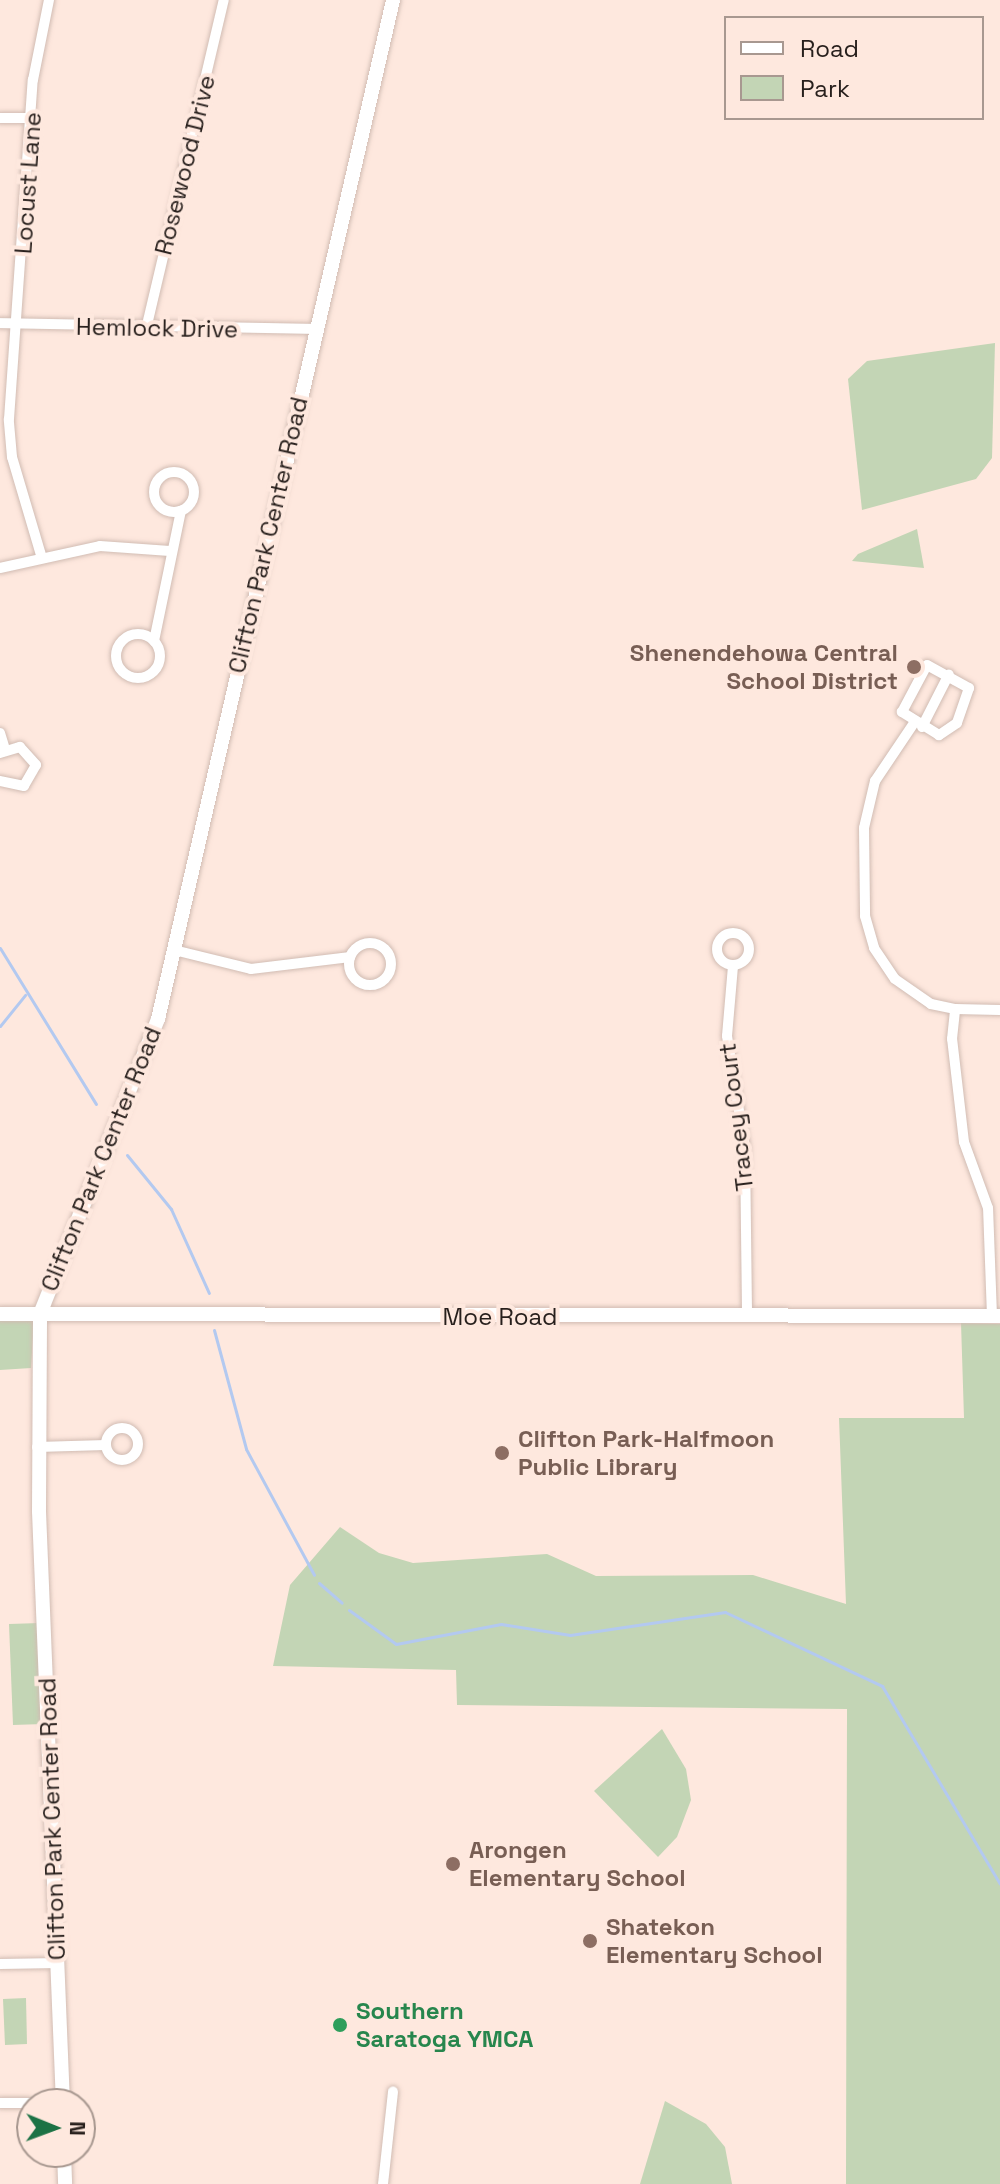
<!DOCTYPE html>
<style>
body{margin:0}
#map{position:relative;width:1000px;height:2184px;overflow:hidden;background:#fee8de;font-family:"Space Grotesk",sans-serif}
div>[style]{position:absolute}
.green>*{inset:0;background:#c3d5b5}
.stream>*{height:3px;margin:-1.5px;padding:0 1.5px;transform-origin:1.5px;border-radius:1.5px;background:#b3c9f0}
.roads{filter:drop-shadow(0 0 2px #d1bcb3) drop-shadow(0 0 2px #d1bcb3)}
.street>*{height:10px;margin:-5px;padding:0 5px;transform-origin:5px;border-radius:5px;background:#fff}
.street>.ring{margin:-5px;padding:0;box-sizing:content-box;background:none;border:10px solid #fff;border-radius:50%}
.secondary>*{height:14px;margin:-7px;padding:0 7px;transform-origin:7px;border-radius:7px;background:#fff}
.dots>*{width:22px;height:22px;translate:-50% -50%;box-sizing:border-box;border:4px solid #fee8de;border-radius:50%}
span{translate:-50% -50%;white-space:nowrap;text-align:center;line-height:1.15;-webkit-text-stroke:8px #fee8de;paint-order:stroke}
.street-label{font-size:24px;color:#271f1c}
.education-label{font-size:24px;color:#785e54;font-weight:700}
.right{translate:-100% -50%;text-align:right}
.left{translate:0 -50%;text-align:left}
.leisure-label{font-size:24px;color:#27864d;font-weight:700}
.legend{position:absolute;left:724px;top:16px;width:260px;height:104px;box-sizing:border-box;background:#fee8de;border:2px solid #a89890;margin:0;padding:10px 14px;list-style:none;font-size:24px;color:#271f1c}
.legend li{display:flex;align-items:center;gap:16px;height:40px}
.legend b{width:40px;border:2px solid #a89890}
.north{position:absolute;left:16px;top:2088px;width:80px;height:80px;box-sizing:border-box;background:#fee8de;border:2px solid #a89890;border-radius:50%;rotate:91deg;font-size:22px;font-weight:700;line-height:32px;text-align:center;color:#271f1c}
.north::after{content:'';display:block;margin:auto;width:28px;height:36px;background:#1c7245;clip-path:polygon(50% 0,100% 100%,50% 72%,0 100%)}
</style>
<div id="map">
<div class="green">
<div style="clip-path:polygon(995px 343px,992px 458px,976px 479px,862px 510px,848px 379px,867px 361px)"></div>
<div style="clip-path:polygon(917px 529px,924px 568px,852px 561px,858px 554px)"></div>
<div style="clip-path:polygon(34px 1320px,31px 1368px,0 1370px,0 1321px)"></div>
<div style="clip-path:polygon(961px 1323px,1000px 1324px,1000px 2184px,846px 2184px,847px 1709px,457px 1705px,456px 1670px,273px 1666px,290px 1585px,340px 1527px,379px 1553px,413px 1563px,547px 1554px,596px 1576px,753px 1575px,846px 1604px,839px 1418px,964px 1418px)"></div>
<div style="clip-path:polygon(40px 1623px,43px 1724px,13px 1725px,9px 1624px)"></div>
<div style="clip-path:polygon(662px 1729px,686px 1769px,691px 1800px,677px 1837px,658px 1857px,594px 1791px)"></div>
<div style="clip-path:polygon(26px 1998px,27px 2044px,5px 2045px,3px 1999px)"></div>
<div style="clip-path:polygon(665px 2101px,706px 2124px,725px 2147px,732px 2184px,640px 2184px)"></div>
</div>
<div class="stream">
<div style="left:0;top:948px;width:183px;rotate:58.4deg"></div>
<div style="left:0;top:1026px;width:40px;rotate:-51deg"></div>
<div style="left:127px;top:1155px;width:70px;rotate:50.8deg"></div>
<div style="left:171px;top:1209px;width:92px;rotate:65.7deg"></div>
<div style="left:214px;top:1330px;width:123px;rotate:74.9deg"></div>
<div style="left:246px;top:1449px;width:143px;rotate:61.6deg"></div>
<div style="left:319px;top:1583px;width:30px;rotate:41deg"></div>
<div style="left:349px;top:1610px;width:58px;rotate:35.9deg"></div>
<div style="left:396px;top:1644px;width:107px;rotate:-10.8deg"></div>
<div style="left:501px;top:1624px;width:70px;rotate:9.1deg"></div>
<div style="left:570px;top:1635px;width:157px;rotate:-8.4deg"></div>
<div style="left:725px;top:1612px;width:174px;rotate:25.2deg"></div>
<div style="left:882px;top:1686px;width:230px;rotate:59.2deg"></div>
</div>
<div class="roads">
<div class="street">
<div style="left:0;top:118px;width:33px"></div>
<div style="left:0;top:323px;width:314px;rotate:1.1deg"></div>
<div style="left:146px;top:329px;width:338px;rotate:-76.7deg"></div>
<div class="ring" style="left:154px;top:472px;width:30px;height:30px"></div>
<div style="left:41px;top:555px;width:102px;rotate:-106.5deg"></div>
<div style="left:12px;top:457px;width:38px;rotate:-95deg"></div>
<div style="left:9px;top:419px;width:340px;rotate:-86deg"></div>
<div style="left:33px;top:80px;width:82px;rotate:-78.7deg"></div>
<div style="left:0;top:568px;width:102px;rotate:-12.4deg"></div>
<div style="left:100px;top:546px;width:70px;rotate:4.1deg"></div>
<div class="ring" style="left:116px;top:634px;width:34px;height:34px"></div>
<div style="left:154px;top:641px;width:133px;rotate:-78.3deg"></div>
<div style="left:927px;top:665px;width:48px;rotate:28.7deg"></div>
<div style="left:969px;top:688px;width:37px;rotate:109deg"></div>
<div style="left:957px;top:723px;width:22px;rotate:146deg"></div>
<div style="left:939px;top:735px;width:44px;rotate:-148.1deg"></div>
<div style="left:902px;top:712px;width:53px;rotate:-62deg"></div>
<div style="left:914px;top:723px;width:70px;rotate:123.9deg"></div>
<div style="left:875px;top:781px;width:48px;rotate:103.2deg"></div>
<div style="left:864px;top:828px;width:88px;rotate:89.3deg"></div>
<div style="left:865px;top:916px;width:33px;rotate:74deg"></div>
<div style="left:874px;top:948px;width:37px;rotate:56deg"></div>
<div style="left:895px;top:979px;width:44px;rotate:34.8deg"></div>
<div style="left:931px;top:1004px;width:25px;rotate:12deg"></div>
<div style="left:922px;top:727px;width:59px;rotate:-63deg"></div>
<div style="left:0;top:733px;width:17px;rotate:73deg"></div>
<div style="left:0;top:753px;width:21px;rotate:-17deg"></div>
<div style="left:20px;top:747px;width:24px;rotate:48deg"></div>
<div style="left:36px;top:765px;width:24px;rotate:120deg"></div>
<div style="left:24px;top:786px;width:25px;rotate:-168deg"></div>
<div class="ring" style="left:717px;top:933px;width:22px;height:22px"></div>
<div class="ring" style="left:349px;top:943px;width:32px;height:32px"></div>
<div style="left:174px;top:950px;width:79px;rotate:13.9deg"></div>
<div style="left:251px;top:969px;width:100px;rotate:-6.9deg"></div>
<div style="left:733px;top:966px;width:70px;rotate:94.9deg"></div>
<div style="left:727px;top:1036px;width:113px;rotate:80.9deg"></div>
<div style="left:745px;top:1148px;width:168px;rotate:89.3deg"></div>
<div style="left:992px;top:1316px;width:108px;rotate:-92.1deg"></div>
<div style="left:988px;top:1208px;width:70px;rotate:-110deg"></div>
<div style="left:964px;top:1142px;width:104px;rotate:-96.6deg"></div>
<div style="left:952px;top:1039px;width:30px;rotate:-84deg"></div>
<div style="left:955px;top:1009px;width:45px;rotate:1.3deg"></div>
<div class="ring" style="left:106px;top:1428px;width:22px;height:22px"></div>
<div style="left:37px;top:1447px;width:69px;rotate:-1.7deg"></div>
<div style="left:0;top:1964px;width:59px;rotate:-1deg"></div>
<div style="left:0;top:2103px;width:29px"></div>
<div style="left:383px;top:2184px;width:93px;rotate:-83.8deg"></div>
</div>
<div class="secondary">
<div style="left:0;top:1314px;width:1000px;rotate:0.11deg"></div>
<div style="left:63px;top:2104px;width:593px;rotate:-92.32deg"></div>
<div style="left:39px;top:1511px;width:197px;rotate:-89.7deg"></div>
<div style="left:40px;top:1314px;width:318px;rotate:-68.2deg"></div>
<div style="left:158px;top:1019px;width:1046px;rotate:-77.01deg"></div>
<div style="left:64px;top:2152px;width:32px;rotate:88deg"></div>
</div>
</div>
<div class="dots">
<div style="left:914px;top:667px;background:#8d6e63"></div>
<div style="left:502px;top:1453px;background:#8d6e63"></div>
<div style="left:453px;top:1864px;background:#8d6e63"></div>
<div style="left:590px;top:1941px;background:#8d6e63"></div>
<div style="left:340px;top:2025px;background:#2e9e5b"></div>
</div>
<div class="street-label">
<span style="left:185px;top:165px;rotate:-76deg">Rosewood Drive</span>
<span style="left:28px;top:183px;rotate:-86deg">Locust Lane</span>
<span style="left:157px;top:328px;rotate:1deg">Hemlock Drive</span>
<span style="left:268px;top:535px;rotate:-77deg">Clifton Park Center Road</span>
<span style="left:736px;top:1117px;rotate:-97deg">Tracey Court</span>
<span style="left:101px;top:1159px;rotate:-68deg">Clifton Park Center Road</span>
<span style="left:500px;top:1317px">Moe Road</span>
<span style="left:52px;top:1819px;rotate:-92deg">Clifton Park Center Road</span>
</div>
<div class="education-label">
<span class="right" style="left:898px;top:667px">Shenendehowa Central<br>School District</span>
<span class="left" style="left:518px;top:1453px">Clifton Park-Halfmoon<br>Public Library</span>
<span class="left" style="left:469px;top:1864px">Arongen<br>Elementary School</span>
<span class="left" style="left:606px;top:1941px">Shatekon<br>Elementary School</span>
</div>
<div class="leisure-label">
<span class="left" style="left:356px;top:2025px">Southern<br>Saratoga YMCA</span>
</div>
<ul class="legend">
<li><b style="height:10px;background:#fff"></b>Road</li>
<li><b style="height:22px;background:#c3d5b5"></b>Park</li>
</ul>
<div class="north">N</div>
</div>
